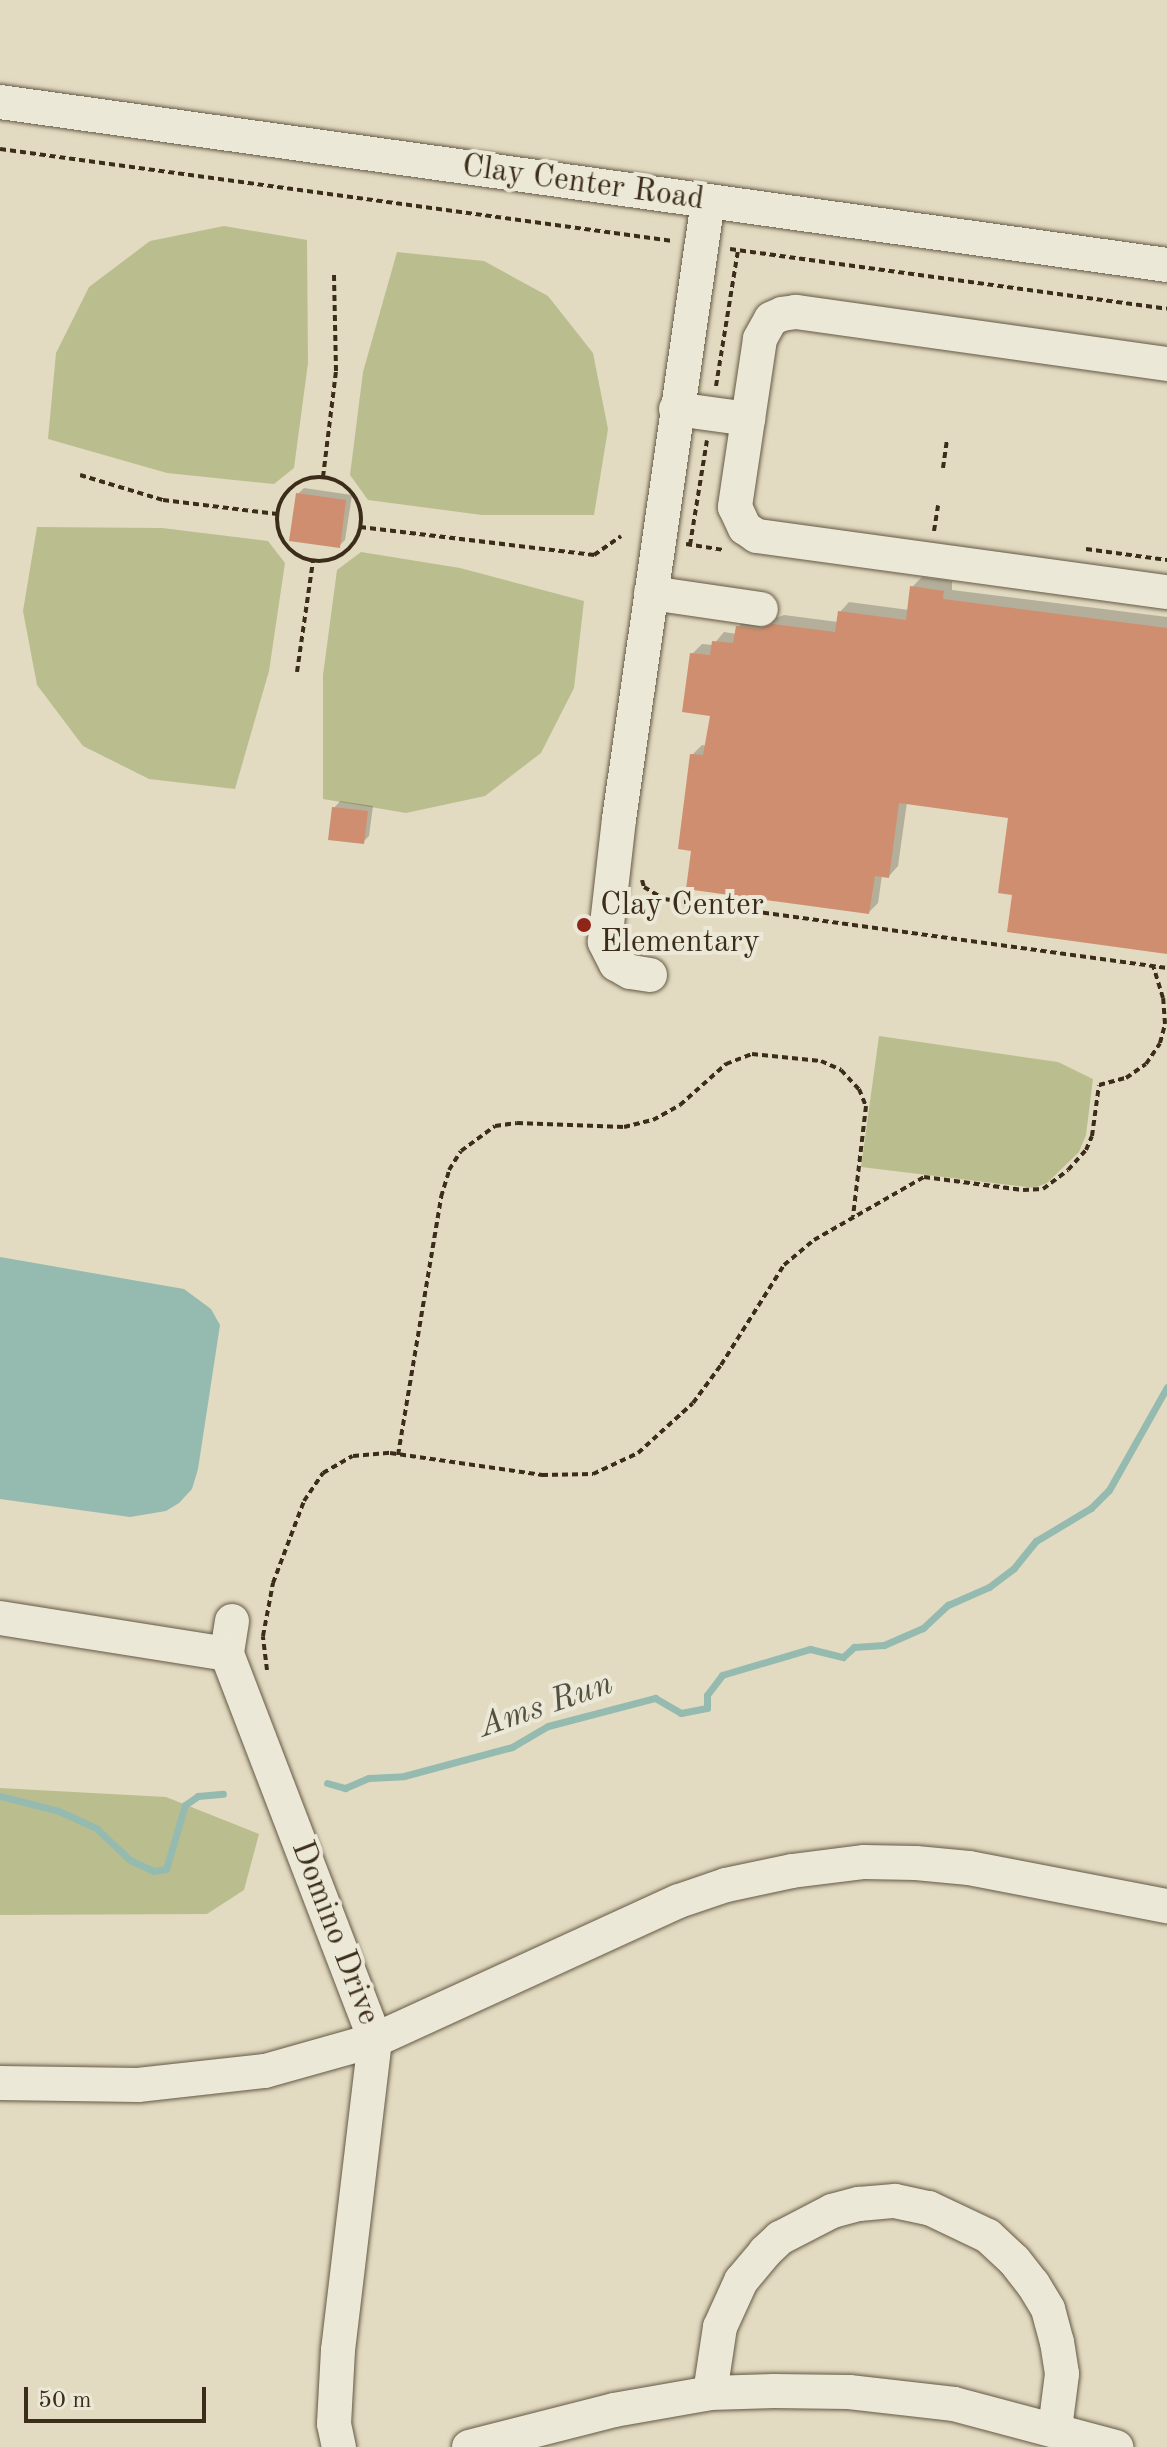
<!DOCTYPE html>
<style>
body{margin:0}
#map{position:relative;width:1167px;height:2447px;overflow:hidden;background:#e2dbc1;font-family:"Old Standard TT",serif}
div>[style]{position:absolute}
.green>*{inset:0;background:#babe8e}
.water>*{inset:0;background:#95bbb0}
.shadow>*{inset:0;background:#0003}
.stream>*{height:7px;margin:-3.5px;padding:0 3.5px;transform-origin:3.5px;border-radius:3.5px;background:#95bbb0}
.building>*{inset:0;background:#cf8e6f}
.path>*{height:4px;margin-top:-2px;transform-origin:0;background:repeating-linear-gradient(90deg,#3c2d1a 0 6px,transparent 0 10px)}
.path>.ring{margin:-2px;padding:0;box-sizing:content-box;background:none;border:4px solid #3c2d1a;border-radius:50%}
.roads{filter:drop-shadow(0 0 2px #665844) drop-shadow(0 0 2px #665844)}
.minor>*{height:34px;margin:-17px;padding:0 17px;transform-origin:17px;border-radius:17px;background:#ece8d7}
.dots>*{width:22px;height:22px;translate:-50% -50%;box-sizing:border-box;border:4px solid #ece8d7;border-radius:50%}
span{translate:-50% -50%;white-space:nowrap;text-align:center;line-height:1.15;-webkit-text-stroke:8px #ece8d7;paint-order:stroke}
.street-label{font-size:32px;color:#3c2d1a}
.poi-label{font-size:32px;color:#3c2d1a}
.left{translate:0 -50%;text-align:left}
.water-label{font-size:34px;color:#525040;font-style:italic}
.scale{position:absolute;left:24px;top:2387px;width:182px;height:36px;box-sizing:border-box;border:4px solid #3c2d1a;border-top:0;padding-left:10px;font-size:24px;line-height:28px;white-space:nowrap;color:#3c2d1a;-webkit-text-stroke:6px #ece8d7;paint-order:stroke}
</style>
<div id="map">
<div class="green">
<div style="clip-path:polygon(224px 226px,307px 240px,308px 363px,294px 468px,274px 484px,167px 473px,48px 439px,56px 353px,89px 287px,150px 241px)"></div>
<div style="clip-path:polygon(397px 252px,484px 261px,548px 296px,593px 353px,608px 429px,594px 515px,482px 515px,368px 500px,350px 475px,363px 372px)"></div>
<div style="clip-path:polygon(37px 527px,162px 528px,268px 541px,285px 563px,269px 671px,235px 789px,149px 779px,83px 746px,37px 685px,23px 611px)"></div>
<div style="clip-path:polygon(361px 552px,460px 568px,584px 601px,574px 688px,541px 753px,485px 796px,406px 813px,323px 799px,323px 675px,337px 570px)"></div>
<div style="clip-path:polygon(879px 1036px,1058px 1062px,1093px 1079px,1086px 1135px,1079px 1152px,1047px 1183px,1034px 1188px,861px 1167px)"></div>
<div style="clip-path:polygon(0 1788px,166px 1797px,259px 1834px,244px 1890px,207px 1914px,0 1915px)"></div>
</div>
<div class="water">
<div style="clip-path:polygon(0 1257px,184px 1289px,211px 1309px,220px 1325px,198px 1469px,192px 1489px,179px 1503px,166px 1511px,130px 1517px,0 1499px)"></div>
</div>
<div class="shadow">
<div style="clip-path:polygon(304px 488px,352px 495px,345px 540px,339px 546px,298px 494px)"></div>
<div style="clip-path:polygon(922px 577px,952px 581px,952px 590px,1167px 617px,1167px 952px,1014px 893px,1010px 816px,907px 802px,898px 866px,889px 876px,882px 875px,878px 903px,869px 912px,693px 849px,692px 755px,702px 745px,707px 746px,712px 715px,692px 654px,702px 644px,713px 645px,724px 632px,737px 634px,738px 627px,748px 617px,770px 620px,784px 615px,838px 622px,840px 612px,849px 602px,909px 610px,912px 587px)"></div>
<div style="clip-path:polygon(340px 801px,373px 806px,369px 836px,363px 842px,334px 808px)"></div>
</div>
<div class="stream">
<div style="left:327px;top:1783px;width:19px;rotate:16deg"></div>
<div style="left:345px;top:1788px;width:26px;rotate:-23deg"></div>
<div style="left:369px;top:1778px;width:35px;rotate:-3deg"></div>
<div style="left:404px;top:1776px;width:112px;rotate:-15deg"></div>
<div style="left:512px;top:1747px;width:42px;rotate:-30.3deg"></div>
<div style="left:548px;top:1726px;width:111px;rotate:-14.7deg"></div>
<div style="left:655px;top:1698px;width:30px;rotate:30deg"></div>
<div style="left:681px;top:1713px;width:26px;rotate:-11deg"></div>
<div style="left:707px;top:1708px;width:13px;rotate:-90deg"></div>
<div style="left:707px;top:1695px;width:25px;rotate:-53deg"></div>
<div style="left:722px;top:1675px;width:92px;rotate:-16.5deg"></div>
<div style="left:810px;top:1649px;width:34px;rotate:14deg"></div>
<div style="left:843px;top:1657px;width:15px;rotate:-42deg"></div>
<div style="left:854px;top:1647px;width:30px;rotate:-4deg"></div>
<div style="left:884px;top:1645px;width:43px;rotate:-23.6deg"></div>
<div style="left:923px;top:1628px;width:34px;rotate:-43deg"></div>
<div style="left:948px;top:1605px;width:45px;rotate:-23.7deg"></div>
<div style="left:989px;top:1587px;width:31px;rotate:-37deg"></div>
<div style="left:1014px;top:1568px;width:35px;rotate:-51deg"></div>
<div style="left:1036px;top:1541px;width:64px;rotate:-31deg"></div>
<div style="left:1091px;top:1508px;width:25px;rotate:-45deg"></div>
<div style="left:1109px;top:1490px;width:118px;rotate:-60.6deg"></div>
<div style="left:0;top:1796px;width:61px;rotate:14.3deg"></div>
<div style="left:59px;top:1811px;width:41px;rotate:24.7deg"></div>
<div style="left:96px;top:1828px;width:47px;rotate:43.3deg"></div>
<div style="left:130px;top:1860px;width:26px;rotate:25deg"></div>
<div style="left:154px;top:1871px;width:12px;rotate:-9deg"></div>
<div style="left:166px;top:1869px;width:67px;rotate:-73.5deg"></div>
<div style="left:185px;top:1805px;width:16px;rotate:-35deg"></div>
<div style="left:198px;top:1796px;width:25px;rotate:-5deg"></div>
</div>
<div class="building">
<div style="clip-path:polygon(296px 493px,346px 500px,340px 548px,289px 541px)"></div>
<div style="clip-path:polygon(910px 586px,944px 591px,943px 599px,1167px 628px,1167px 954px,1007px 932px,1012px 895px,998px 893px,1008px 818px,899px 803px,889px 878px,875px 876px,869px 914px,686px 889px,691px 851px,678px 849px,690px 754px,703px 755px,710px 716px,682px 712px,690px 653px,710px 655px,712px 641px,733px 643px,736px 626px,759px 629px,773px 624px,835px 632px,838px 611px,906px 620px)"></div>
<div style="clip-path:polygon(332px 807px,368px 811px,364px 844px,328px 840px)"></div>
</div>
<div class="path">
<div style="left:0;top:149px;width:679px;rotate:7.78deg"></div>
<div style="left:730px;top:249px;width:441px;rotate:7.8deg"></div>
<div style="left:716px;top:386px;width:138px;rotate:-80.8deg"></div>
<div style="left:943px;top:468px;width:29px;rotate:-82deg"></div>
<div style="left:80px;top:475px;width:87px;rotate:16.8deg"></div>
<div style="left:163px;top:500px;width:115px;rotate:7deg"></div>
<div style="left:323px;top:477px;width:107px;rotate:-83deg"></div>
<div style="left:336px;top:371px;width:97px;rotate:-91.2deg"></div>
<div class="ring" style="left:277px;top:477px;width:80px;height:80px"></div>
<div style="left:360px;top:527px;width:236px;rotate:6.8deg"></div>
<div style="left:594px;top:555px;width:33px;rotate:-35deg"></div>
<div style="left:934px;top:531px;width:26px;rotate:-81deg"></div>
<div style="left:686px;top:544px;width:39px;rotate:9deg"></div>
<div style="left:690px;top:545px;width:106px;rotate:-80.8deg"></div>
<div style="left:1086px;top:549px;width:82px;rotate:7.7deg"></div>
<div style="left:297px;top:672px;width:112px;rotate:-81.8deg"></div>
<div style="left:642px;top:880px;width:7px;rotate:74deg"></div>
<div style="left:644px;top:887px;width:23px;rotate:31deg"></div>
<div style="left:664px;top:899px;width:508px;rotate:7.81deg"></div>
<div style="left:398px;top:1455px;width:262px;rotate:-80.5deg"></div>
<div style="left:441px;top:1197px;width:28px;rotate:-73deg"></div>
<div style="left:449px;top:1170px;width:22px;rotate:-58deg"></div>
<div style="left:461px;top:1151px;width:42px;rotate:-36.3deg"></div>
<div style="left:495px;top:1126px;width:22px;rotate:-8deg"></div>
<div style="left:517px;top:1123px;width:107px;rotate:2.1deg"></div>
<div style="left:624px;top:1127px;width:30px;rotate:-14deg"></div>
<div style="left:653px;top:1120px;width:31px;rotate:-29deg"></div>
<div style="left:680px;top:1105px;width:62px;rotate:-41.7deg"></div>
<div style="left:726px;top:1064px;width:28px;rotate:-21deg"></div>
<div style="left:752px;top:1054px;width:69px;rotate:5.8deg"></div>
<div style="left:821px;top:1061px;width:22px;rotate:24deg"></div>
<div style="left:841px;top:1070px;width:26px;rotate:47deg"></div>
<div style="left:859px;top:1089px;width:18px;rotate:68deg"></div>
<div style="left:866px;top:1106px;width:111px;rotate:96.7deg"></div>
<div style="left:267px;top:1670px;width:34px;rotate:-97deg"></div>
<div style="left:263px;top:1636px;width:54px;rotate:-79.3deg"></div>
<div style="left:273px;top:1583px;width:88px;rotate:-69.3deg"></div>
<div style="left:304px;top:1501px;width:34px;rotate:-56deg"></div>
<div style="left:323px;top:1473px;width:34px;rotate:-30deg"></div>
<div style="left:353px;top:1456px;width:37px;rotate:-5deg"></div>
<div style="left:390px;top:1453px;width:154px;rotate:8.2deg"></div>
<div style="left:542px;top:1475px;width:51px;rotate:-1.1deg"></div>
<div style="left:593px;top:1474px;width:50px;rotate:-25deg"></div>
<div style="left:638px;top:1453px;width:74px;rotate:-42.3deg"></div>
<div style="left:693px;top:1403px;width:47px;rotate:-53.6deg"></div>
<div style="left:721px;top:1365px;width:118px;rotate:-57.8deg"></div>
<div style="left:784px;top:1265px;width:39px;rotate:-40deg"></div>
<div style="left:814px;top:1240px;width:127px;rotate:-29.8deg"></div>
<div style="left:924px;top:1177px;width:100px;rotate:7.5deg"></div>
<div style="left:1023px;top:1190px;width:20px;rotate:-3deg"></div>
<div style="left:1043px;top:1189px;width:31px;rotate:-37deg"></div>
<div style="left:1068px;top:1170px;width:27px;rotate:-48deg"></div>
<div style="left:1086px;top:1150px;width:15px;rotate:-67deg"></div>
<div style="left:1092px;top:1136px;width:51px;rotate:-82.2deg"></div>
<div style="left:1099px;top:1085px;width:28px;rotate:-15deg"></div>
<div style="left:1126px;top:1078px;width:24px;rotate:-35deg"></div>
<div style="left:1146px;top:1064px;width:25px;rotate:-56deg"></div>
<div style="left:1160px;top:1043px;width:20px;rotate:-75deg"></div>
<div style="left:1165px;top:1024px;width:26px;rotate:-94deg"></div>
<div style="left:1163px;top:998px;width:34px;rotate:-107deg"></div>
</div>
<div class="roads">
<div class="minor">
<div style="left:0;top:102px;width:1178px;rotate:7.95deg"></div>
<div style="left:1167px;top:364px;width:375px;rotate:-172deg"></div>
<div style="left:796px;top:312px;width:14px;rotate:172deg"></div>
<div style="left:782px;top:314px;width:12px;rotate:156deg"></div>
<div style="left:771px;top:319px;width:23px;rotate:119deg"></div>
<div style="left:760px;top:339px;width:170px;rotate:98.5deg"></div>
<div style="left:735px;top:507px;width:23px;rotate:65deg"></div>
<div style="left:745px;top:528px;width:14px;rotate:34deg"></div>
<div style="left:757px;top:536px;width:414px;rotate:7.8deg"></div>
<div style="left:676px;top:409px;width:73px;rotate:7.9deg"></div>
<div style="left:651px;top:593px;width:111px;rotate:8.3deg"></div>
<div style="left:650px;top:975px;width:20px;rotate:-171deg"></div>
<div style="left:630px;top:972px;width:16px;rotate:-150deg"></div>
<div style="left:616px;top:964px;width:25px;rotate:-117deg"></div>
<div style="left:605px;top:942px;width:124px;rotate:-83.5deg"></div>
<div style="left:619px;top:819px;width:624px;rotate:-81.81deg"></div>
<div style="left:0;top:1618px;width:230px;rotate:9deg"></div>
<div style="left:232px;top:1621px;width:33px;rotate:99deg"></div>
<div style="left:227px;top:1654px;width:413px;rotate:69deg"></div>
<div style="left:375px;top:2040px;width:312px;rotate:96.8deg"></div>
<div style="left:338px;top:2350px;width:74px;rotate:93.1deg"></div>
<div style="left:334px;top:2424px;width:24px;rotate:78deg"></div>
<div style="left:0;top:2083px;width:138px;rotate:0.8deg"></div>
<div style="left:138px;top:2085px;width:128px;rotate:-6.3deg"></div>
<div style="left:265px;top:2071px;width:114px;rotate:-15.7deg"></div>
<div style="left:375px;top:2040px;width:334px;rotate:-24.6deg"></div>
<div style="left:679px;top:1901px;width:50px;rotate:-18.8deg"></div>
<div style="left:726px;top:1885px;width:67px;rotate:-12deg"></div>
<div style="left:792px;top:1871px;width:73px;rotate:-7.1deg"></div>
<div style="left:864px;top:1862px;width:52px;rotate:1.1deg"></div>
<div style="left:916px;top:1863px;width:53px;rotate:5.4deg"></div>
<div style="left:969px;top:1868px;width:202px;rotate:10.9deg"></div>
<div style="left:710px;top:2393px;width:67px;rotate:-81.4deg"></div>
<div style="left:720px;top:2327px;width:51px;rotate:-65.5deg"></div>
<div style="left:741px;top:2281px;width:38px;rotate:-50deg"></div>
<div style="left:765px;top:2252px;width:21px;rotate:-43deg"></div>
<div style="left:780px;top:2238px;width:59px;rotate:-27.4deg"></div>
<div style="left:832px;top:2211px;width:28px;rotate:-15deg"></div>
<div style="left:859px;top:2204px;width:36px;rotate:-5deg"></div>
<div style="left:895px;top:2201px;width:35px;rotate:12deg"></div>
<div style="left:929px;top:2208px;width:65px;rotate:25.4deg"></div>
<div style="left:988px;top:2236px;width:35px;rotate:43deg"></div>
<div style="left:1014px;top:2260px;width:31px;rotate:52deg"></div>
<div style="left:1033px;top:2284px;width:29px;rotate:59deg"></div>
<div style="left:1048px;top:2309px;width:34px;rotate:75deg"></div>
<div style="left:1057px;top:2342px;width:32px;rotate:81deg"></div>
<div style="left:1062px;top:2374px;width:55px;rotate:97.3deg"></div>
<div style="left:469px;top:2447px;width:150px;rotate:-14.3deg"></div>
<div style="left:614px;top:2410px;width:97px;rotate:-10deg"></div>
<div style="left:710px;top:2393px;width:64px;rotate:-1.8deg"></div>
<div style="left:774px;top:2391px;width:75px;rotate:0.8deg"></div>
<div style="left:849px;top:2392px;width:106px;rotate:6.5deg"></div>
<div style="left:954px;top:2404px;width:168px;rotate:14.9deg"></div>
</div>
</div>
<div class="dots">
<div style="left:584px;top:925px;background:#8f2418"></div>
</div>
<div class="street-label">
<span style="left:583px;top:184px;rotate:8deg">Clay Center Road</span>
<span style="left:334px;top:1933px;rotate:69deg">Domino Drive</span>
</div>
<div class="poi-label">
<span class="left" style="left:600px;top:925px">Clay Center<br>Elementary</span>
</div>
<div class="water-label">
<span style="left:546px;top:1706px;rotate:-19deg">Ams Run</span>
</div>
<div class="scale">50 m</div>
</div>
